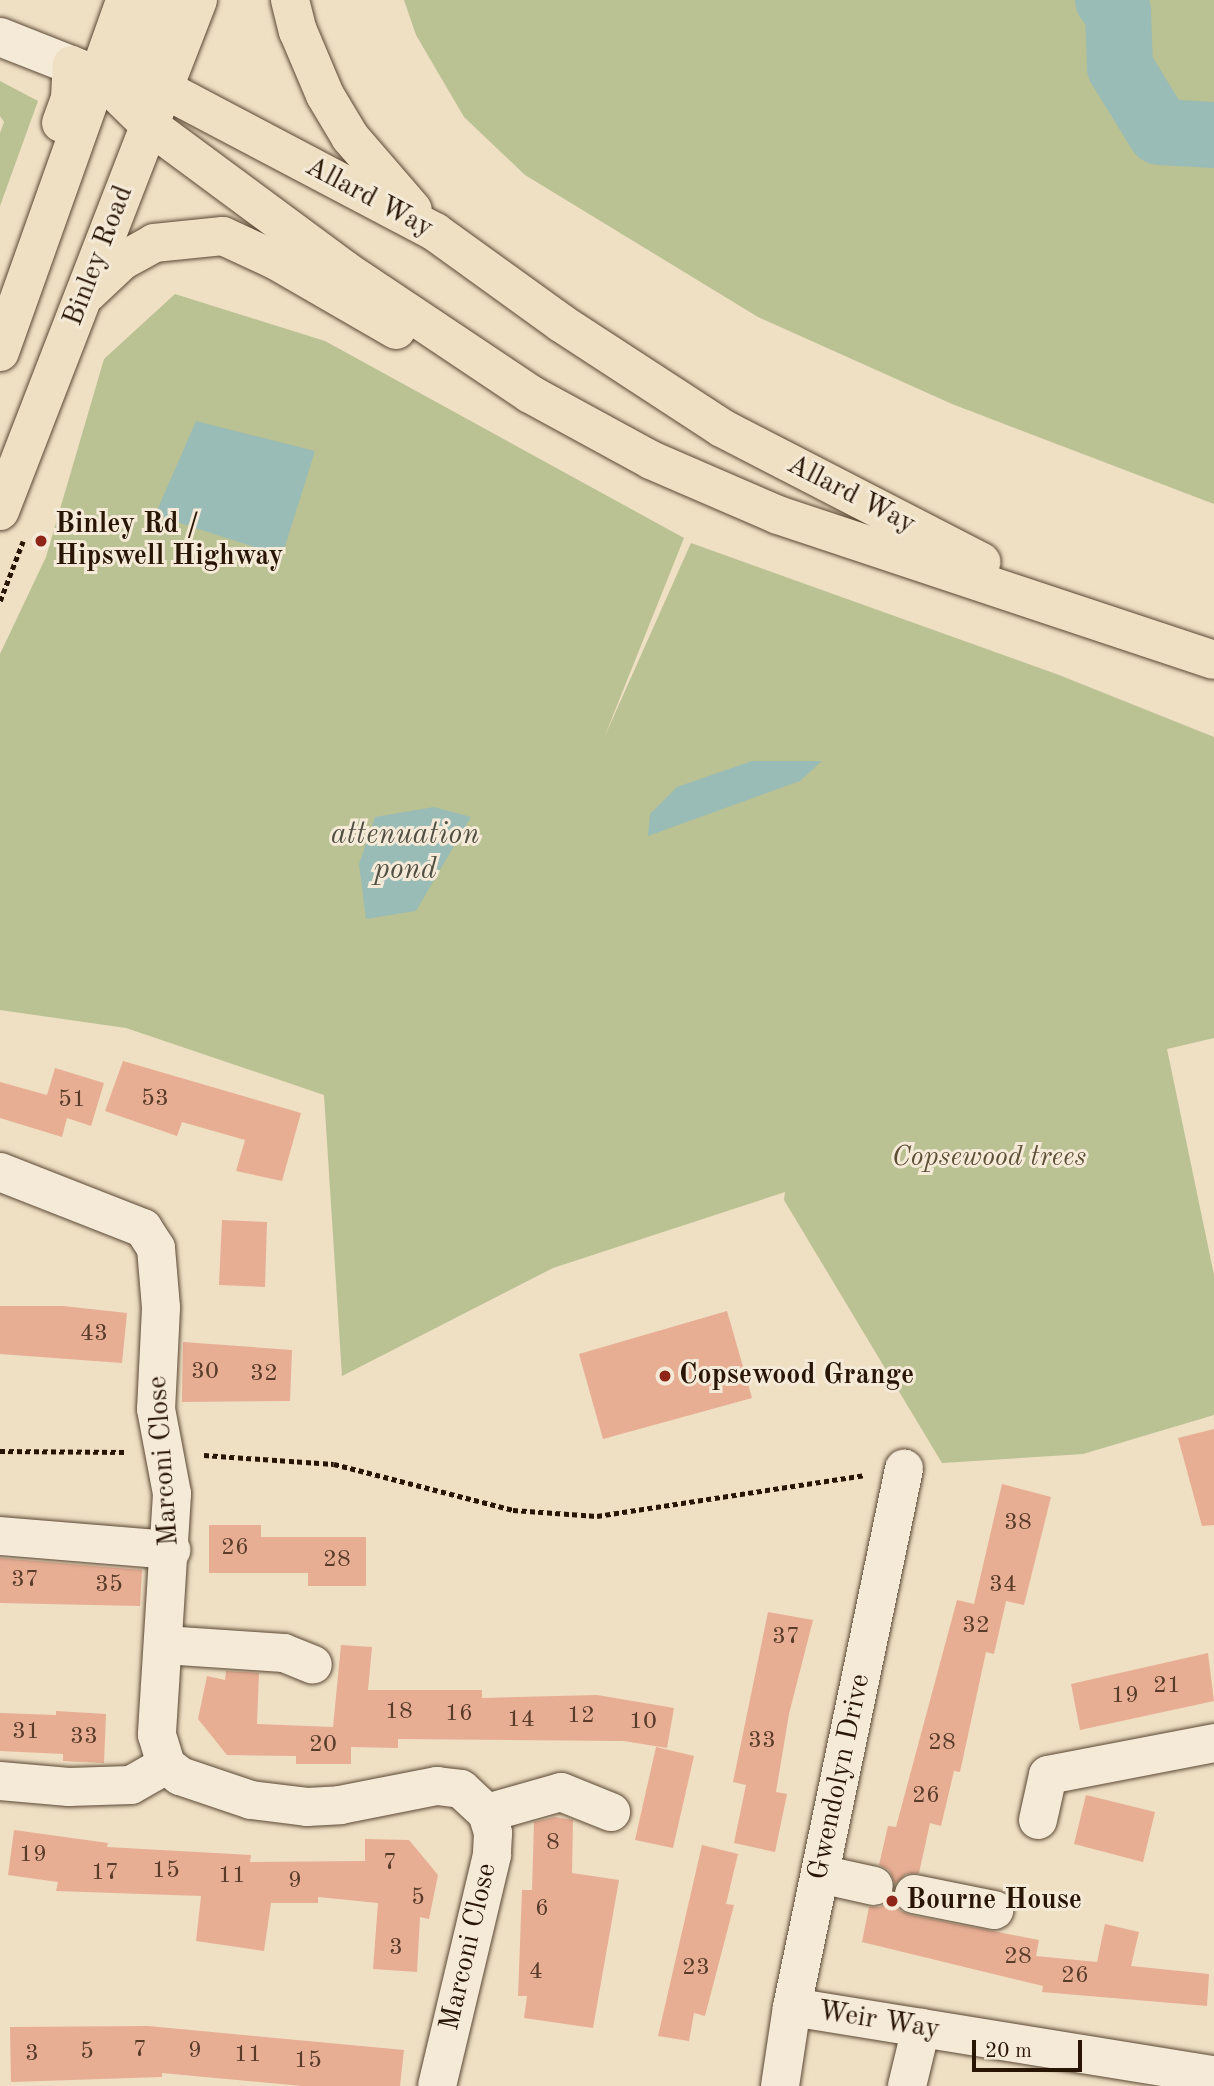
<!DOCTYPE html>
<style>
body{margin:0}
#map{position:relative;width:1214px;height:2086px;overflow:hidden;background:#efdfc3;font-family:"Old Standard TT",serif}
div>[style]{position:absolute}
.green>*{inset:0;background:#bac193}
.water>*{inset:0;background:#9abcb6}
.river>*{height:66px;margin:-33px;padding:0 33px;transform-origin:33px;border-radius:33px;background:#9abcb6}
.building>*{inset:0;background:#e7ae94}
.path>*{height:4.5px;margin-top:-2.25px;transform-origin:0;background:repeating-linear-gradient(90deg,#291504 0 5px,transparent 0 8.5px)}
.roads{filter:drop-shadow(0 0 2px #5a4834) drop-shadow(0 0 2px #5a4834)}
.minor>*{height:38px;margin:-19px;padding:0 19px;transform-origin:19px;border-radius:19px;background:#f5ead8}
.major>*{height:38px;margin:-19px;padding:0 19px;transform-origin:19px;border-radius:19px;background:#efdfc3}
.dots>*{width:19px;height:19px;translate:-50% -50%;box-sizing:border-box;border:4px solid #f5ead8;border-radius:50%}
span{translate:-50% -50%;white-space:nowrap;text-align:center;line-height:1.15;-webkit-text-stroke:6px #f5ead8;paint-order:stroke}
.number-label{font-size:24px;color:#583b28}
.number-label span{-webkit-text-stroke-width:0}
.street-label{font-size:28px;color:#291504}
.poi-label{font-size:28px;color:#291504;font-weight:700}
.left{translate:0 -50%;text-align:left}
.park-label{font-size:28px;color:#5c5136;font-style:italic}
.water-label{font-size:30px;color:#514f42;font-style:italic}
.scale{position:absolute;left:972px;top:2040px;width:110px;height:32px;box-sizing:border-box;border:4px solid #291504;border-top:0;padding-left:9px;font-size:21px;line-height:24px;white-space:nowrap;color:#291504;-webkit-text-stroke:5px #f5ead8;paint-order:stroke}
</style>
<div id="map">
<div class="green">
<div style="clip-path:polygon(404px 0,1214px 0,1214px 504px,952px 404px,758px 317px,525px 175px,464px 117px,416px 35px)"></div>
<div style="clip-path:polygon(0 81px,38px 101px,0 206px,0 133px,4px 122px,0 116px)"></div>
<div style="clip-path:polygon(175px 294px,325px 341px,684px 538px,604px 738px,691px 543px,1059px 675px,1214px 737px,1214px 1038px,1167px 1049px,1214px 1275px,1214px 1415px,1083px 1454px,942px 1463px,784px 1200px,785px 1192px,553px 1268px,342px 1376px,324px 1095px,126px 1028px,0 1010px,0 654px,46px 557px,104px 359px)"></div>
</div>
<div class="water">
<div style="clip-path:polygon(196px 421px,315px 451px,282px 556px,155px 515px)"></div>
<div style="clip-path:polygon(752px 761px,822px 761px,800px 781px,648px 836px,650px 814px,677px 787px)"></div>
<div style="clip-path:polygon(434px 807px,471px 817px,416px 911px,366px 919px,359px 864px,375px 817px)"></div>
</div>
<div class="river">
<div style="left:1108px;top:0;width:15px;rotate:48deg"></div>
<div style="left:1118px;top:11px;width:56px;rotate:88deg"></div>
<div style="left:1120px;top:67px;width:76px;rotate:58.4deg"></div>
<div style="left:1160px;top:132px;width:54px;rotate:3.2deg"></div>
</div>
<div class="building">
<div style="clip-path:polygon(123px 1061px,301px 1113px,282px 1181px,236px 1171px,245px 1140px,182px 1122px,177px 1136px,105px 1111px)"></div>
<div style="clip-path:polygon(55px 1068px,104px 1083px,91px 1126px,67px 1118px,62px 1137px,0 1118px,0 1082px,47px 1095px)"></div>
<div style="clip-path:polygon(222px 1220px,267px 1222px,265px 1287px,219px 1285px)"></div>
<div style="clip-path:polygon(0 1306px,63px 1306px,127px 1313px,122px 1363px,0 1354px)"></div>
<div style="clip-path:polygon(727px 1311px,752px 1398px,603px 1439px,579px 1354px)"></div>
<div style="clip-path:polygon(183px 1342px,292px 1350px,290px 1401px,182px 1402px)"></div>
<div style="clip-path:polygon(1214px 1429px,1214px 1525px,1202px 1526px,1178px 1438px)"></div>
<div style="clip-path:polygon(1002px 1484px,1051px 1497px,1024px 1605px,1006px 1601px,994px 1654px,986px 1652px,960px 1772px,954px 1771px,941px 1826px,930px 1823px,919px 1873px,906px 1874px,895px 1884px,889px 1870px,879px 1865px,888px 1826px,896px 1827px,957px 1600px,974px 1604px)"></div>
<div style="clip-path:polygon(209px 1525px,261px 1525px,261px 1537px,366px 1537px,366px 1586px,308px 1586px,308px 1573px,209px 1573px)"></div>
<div style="clip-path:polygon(0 1558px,142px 1570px,140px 1606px,0 1603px)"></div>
<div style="clip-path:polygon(768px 1612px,813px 1620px,789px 1714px,776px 1792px,787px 1794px,775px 1852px,734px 1843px,746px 1785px,733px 1782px)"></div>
<div style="clip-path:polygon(341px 1645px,372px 1647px,368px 1690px,482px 1690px,482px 1698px,597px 1695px,674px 1708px,667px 1748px,624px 1741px,398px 1739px,398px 1748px,351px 1747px,351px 1764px,296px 1764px,296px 1756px,227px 1755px,198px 1719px,207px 1676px,225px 1680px,226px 1671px,259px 1673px,257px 1724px,333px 1727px)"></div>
<div style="clip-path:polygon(1208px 1653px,1214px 1701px,1080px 1730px,1071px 1684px)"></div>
<div style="clip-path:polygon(56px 1711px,106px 1714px,104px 1763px,63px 1761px,63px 1754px,0 1751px,0 1713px,56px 1715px)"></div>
<div style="clip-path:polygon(656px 1747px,694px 1756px,673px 1848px,635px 1840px)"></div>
<div style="clip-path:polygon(1086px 1795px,1155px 1812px,1143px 1862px,1074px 1844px)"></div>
<div style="clip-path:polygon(555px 1817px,573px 1820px,572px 1873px,619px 1880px,593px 2028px,524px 2018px,527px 1996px,518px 1996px,522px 1890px,532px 1890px,534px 1822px)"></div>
<div style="clip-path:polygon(14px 1830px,108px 1843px,107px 1847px,251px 1855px,250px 1862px,365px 1861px,365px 1839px,409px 1840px,438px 1875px,429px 1919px,420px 1917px,417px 1972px,373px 1969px,378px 1903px,318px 1897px,318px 1903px,271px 1903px,264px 1951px,196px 1941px,201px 1896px,56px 1891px,58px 1882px,8px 1875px)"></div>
<div style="clip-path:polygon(702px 1845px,738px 1854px,726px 1904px,734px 1905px,705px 2016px,694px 2013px,689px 2041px,658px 2036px)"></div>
<div style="clip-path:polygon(893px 1896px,899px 1910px,910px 1915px,1039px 1940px,1036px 1956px,1097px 1962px,1105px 1924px,1139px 1932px,1131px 1966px,1209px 1974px,1207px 2006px,1042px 1992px,1043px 1986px,862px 1942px,869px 1907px,881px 1907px)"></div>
<div style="clip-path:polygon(148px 2026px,404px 2050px,400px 2086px,302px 2086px,162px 2073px,162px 2077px,11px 2082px,10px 2027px)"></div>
</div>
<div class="path">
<div style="left:0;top:601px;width:64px;rotate:-69deg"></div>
<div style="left:0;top:1451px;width:125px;rotate:0.5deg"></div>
<div style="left:204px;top:1455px;width:130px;rotate:4deg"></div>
<div style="left:334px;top:1464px;width:185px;rotate:14.4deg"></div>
<div style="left:513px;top:1510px;width:84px;rotate:4.1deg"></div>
<div style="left:597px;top:1516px;width:270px;rotate:-8.7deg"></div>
</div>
<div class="roads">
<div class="minor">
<div style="left:0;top:37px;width:106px;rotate:21.5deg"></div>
<div style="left:0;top:1172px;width:154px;rotate:21.4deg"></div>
<div style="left:143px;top:1228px;width:24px;rotate:57deg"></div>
<div style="left:156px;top:1248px;width:60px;rotate:85.2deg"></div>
<div style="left:161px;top:1308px;width:101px;rotate:92.8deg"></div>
<div style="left:156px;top:1409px;width:86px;rotate:79.3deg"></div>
<div style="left:172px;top:1494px;width:241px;rotate:93.6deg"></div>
<div style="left:157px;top:1735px;width:31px;rotate:73deg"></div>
<div style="left:166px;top:1765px;width:18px;rotate:38deg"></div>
<div style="left:180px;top:1776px;width:75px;rotate:18.7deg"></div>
<div style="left:251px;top:1800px;width:56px;rotate:7.1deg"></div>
<div style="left:307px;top:1807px;width:33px;rotate:-3deg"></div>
<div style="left:340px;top:1805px;width:99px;rotate:-11.1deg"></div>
<div style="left:437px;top:1786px;width:24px;rotate:7deg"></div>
<div style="left:461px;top:1789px;width:35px;rotate:43deg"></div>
<div style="left:487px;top:1813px;width:21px;rotate:73deg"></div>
<div style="left:493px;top:1833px;width:22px;rotate:93deg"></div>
<div style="left:492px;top:1855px;width:237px;rotate:103.4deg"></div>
<div style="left:0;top:1536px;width:172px;rotate:4.7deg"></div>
<div style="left:164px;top:1645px;width:120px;rotate:3.8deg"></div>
<div style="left:284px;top:1653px;width:31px;rotate:22deg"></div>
<div style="left:0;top:1781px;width:69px;rotate:5deg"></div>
<div style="left:69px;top:1787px;width:62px;rotate:-1.8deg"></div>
<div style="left:131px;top:1785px;width:40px;rotate:-29.7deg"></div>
<div style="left:487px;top:1813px;width:77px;rotate:-15.8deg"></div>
<div style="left:561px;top:1792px;width:54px;rotate:21.8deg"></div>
<div style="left:1038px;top:1820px;width:46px;rotate:-77.5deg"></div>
<div style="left:1048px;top:1775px;width:169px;rotate:-10.9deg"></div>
<div style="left:820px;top:1874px;width:55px;rotate:12.5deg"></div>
<div style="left:914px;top:1894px;width:82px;rotate:11.3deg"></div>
<div style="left:792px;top:2007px;width:427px;rotate:9.2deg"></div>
<div style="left:780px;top:2086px;width:80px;rotate:-81.4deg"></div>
<div style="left:792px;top:2007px;width:550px;rotate:-78.24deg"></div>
<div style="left:907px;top:2086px;width:60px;rotate:-76.4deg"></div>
</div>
<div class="major">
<div style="left:290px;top:0;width:32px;rotate:76deg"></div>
<div style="left:298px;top:31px;width:69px;rotate:67.1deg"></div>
<div style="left:325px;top:95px;width:49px;rotate:59.2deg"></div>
<div style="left:350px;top:137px;width:96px;rotate:49.2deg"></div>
<div style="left:99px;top:76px;width:70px;rotate:44.4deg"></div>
<div style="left:149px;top:125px;width:244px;rotate:36.5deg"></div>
<div style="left:345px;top:270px;width:223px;rotate:33.8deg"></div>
<div style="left:530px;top:394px;width:138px;rotate:28.6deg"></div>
<div style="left:651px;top:460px;width:138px;rotate:23.4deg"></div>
<div style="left:778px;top:515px;width:459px;rotate:18.4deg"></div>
<div style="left:99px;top:76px;width:64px;rotate:10.8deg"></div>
<div style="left:162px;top:88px;width:309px;rotate:27.8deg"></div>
<div style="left:435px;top:232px;width:155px;rotate:35.8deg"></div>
<div style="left:561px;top:323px;width:192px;rotate:33.1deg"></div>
<div style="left:722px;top:428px;width:292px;rotate:27.3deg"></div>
<div style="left:99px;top:76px;width:46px;rotate:-24.3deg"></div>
<div style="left:141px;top:57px;width:61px;rotate:-69.8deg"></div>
<div style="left:61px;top:123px;width:27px;rotate:-70deg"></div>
<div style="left:70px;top:98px;width:33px;rotate:-87deg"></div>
<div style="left:88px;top:293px;width:47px;rotate:-43.3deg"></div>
<div style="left:122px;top:261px;width:37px;rotate:-29deg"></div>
<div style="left:154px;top:243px;width:69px;rotate:-5.8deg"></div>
<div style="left:223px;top:236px;width:57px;rotate:24.8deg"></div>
<div style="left:275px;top:260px;width:140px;rotate:30deg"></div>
<div style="left:0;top:352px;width:374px;rotate:-70.4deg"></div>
<div style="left:0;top:511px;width:548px;rotate:-68.82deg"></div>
</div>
</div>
<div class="dots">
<div style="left:41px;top:541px;background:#8f2418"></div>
<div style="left:665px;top:1376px;background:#8f2418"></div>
<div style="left:892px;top:1901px;background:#8f2418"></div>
</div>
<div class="number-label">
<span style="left:155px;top:1100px">53</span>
<span style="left:72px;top:1101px">51</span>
<span style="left:94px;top:1335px">43</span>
<span style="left:205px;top:1373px">30</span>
<span style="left:264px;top:1375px">32</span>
<span style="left:1018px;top:1524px">38</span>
<span style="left:235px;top:1549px">26</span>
<span style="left:337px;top:1561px">28</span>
<span style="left:25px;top:1581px">37</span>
<span style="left:109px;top:1586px">35</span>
<span style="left:1003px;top:1586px">34</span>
<span style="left:976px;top:1627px">32</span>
<span style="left:786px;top:1638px">37</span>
<span style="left:1167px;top:1687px">21</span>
<span style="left:1125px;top:1697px">19</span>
<span style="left:399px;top:1713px">18</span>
<span style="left:459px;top:1715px">16</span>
<span style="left:581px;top:1717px">12</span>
<span style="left:521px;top:1721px">14</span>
<span style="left:643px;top:1723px">10</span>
<span style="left:26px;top:1733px">31</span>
<span style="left:84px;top:1738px">33</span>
<span style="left:762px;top:1742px">33</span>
<span style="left:942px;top:1744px">28</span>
<span style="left:323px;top:1746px">20</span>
<span style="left:926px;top:1797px">26</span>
<span style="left:553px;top:1844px">8</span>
<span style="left:33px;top:1856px">19</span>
<span style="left:390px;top:1864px">7</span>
<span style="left:166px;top:1872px">15</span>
<span style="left:105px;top:1874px">17</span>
<span style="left:232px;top:1877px">11</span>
<span style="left:295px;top:1882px">9</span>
<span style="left:418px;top:1899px">5</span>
<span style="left:542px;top:1910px">6</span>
<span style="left:396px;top:1949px">3</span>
<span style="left:1018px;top:1958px">28</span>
<span style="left:696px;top:1969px">23</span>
<span style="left:536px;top:1973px">4</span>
<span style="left:1075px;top:1977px">26</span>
<span style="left:140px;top:2051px">7</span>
<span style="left:195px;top:2052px">9</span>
<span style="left:87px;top:2053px">5</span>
<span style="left:32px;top:2055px">3</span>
<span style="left:248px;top:2056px">11</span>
<span style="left:308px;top:2062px">15</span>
</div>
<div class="street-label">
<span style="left:369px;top:198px;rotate:28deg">Allard Way</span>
<span style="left:99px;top:256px;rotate:-69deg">Binley Road</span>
<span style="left:851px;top:495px;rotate:27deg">Allard Way</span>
<span style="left:164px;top:1461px;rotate:-94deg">Marconi Close</span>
<span style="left:840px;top:1777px;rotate:-78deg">Gwendolyn Drive</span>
<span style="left:469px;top:1947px;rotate:-77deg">Marconi Close</span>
<span style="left:879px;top:2021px;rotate:9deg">Weir Way</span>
</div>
<div class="poi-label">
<span class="left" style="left:55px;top:541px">Binley Rd /<br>Hipswell Highway</span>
<span class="left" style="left:679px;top:1376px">Copsewood Grange</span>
<span class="left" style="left:906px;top:1901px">Bourne House</span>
</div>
<div class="park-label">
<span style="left:989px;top:1158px">Copsewood trees</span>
</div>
<div class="water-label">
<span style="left:405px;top:852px">attenuation<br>pond</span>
</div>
<div class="scale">20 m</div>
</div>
